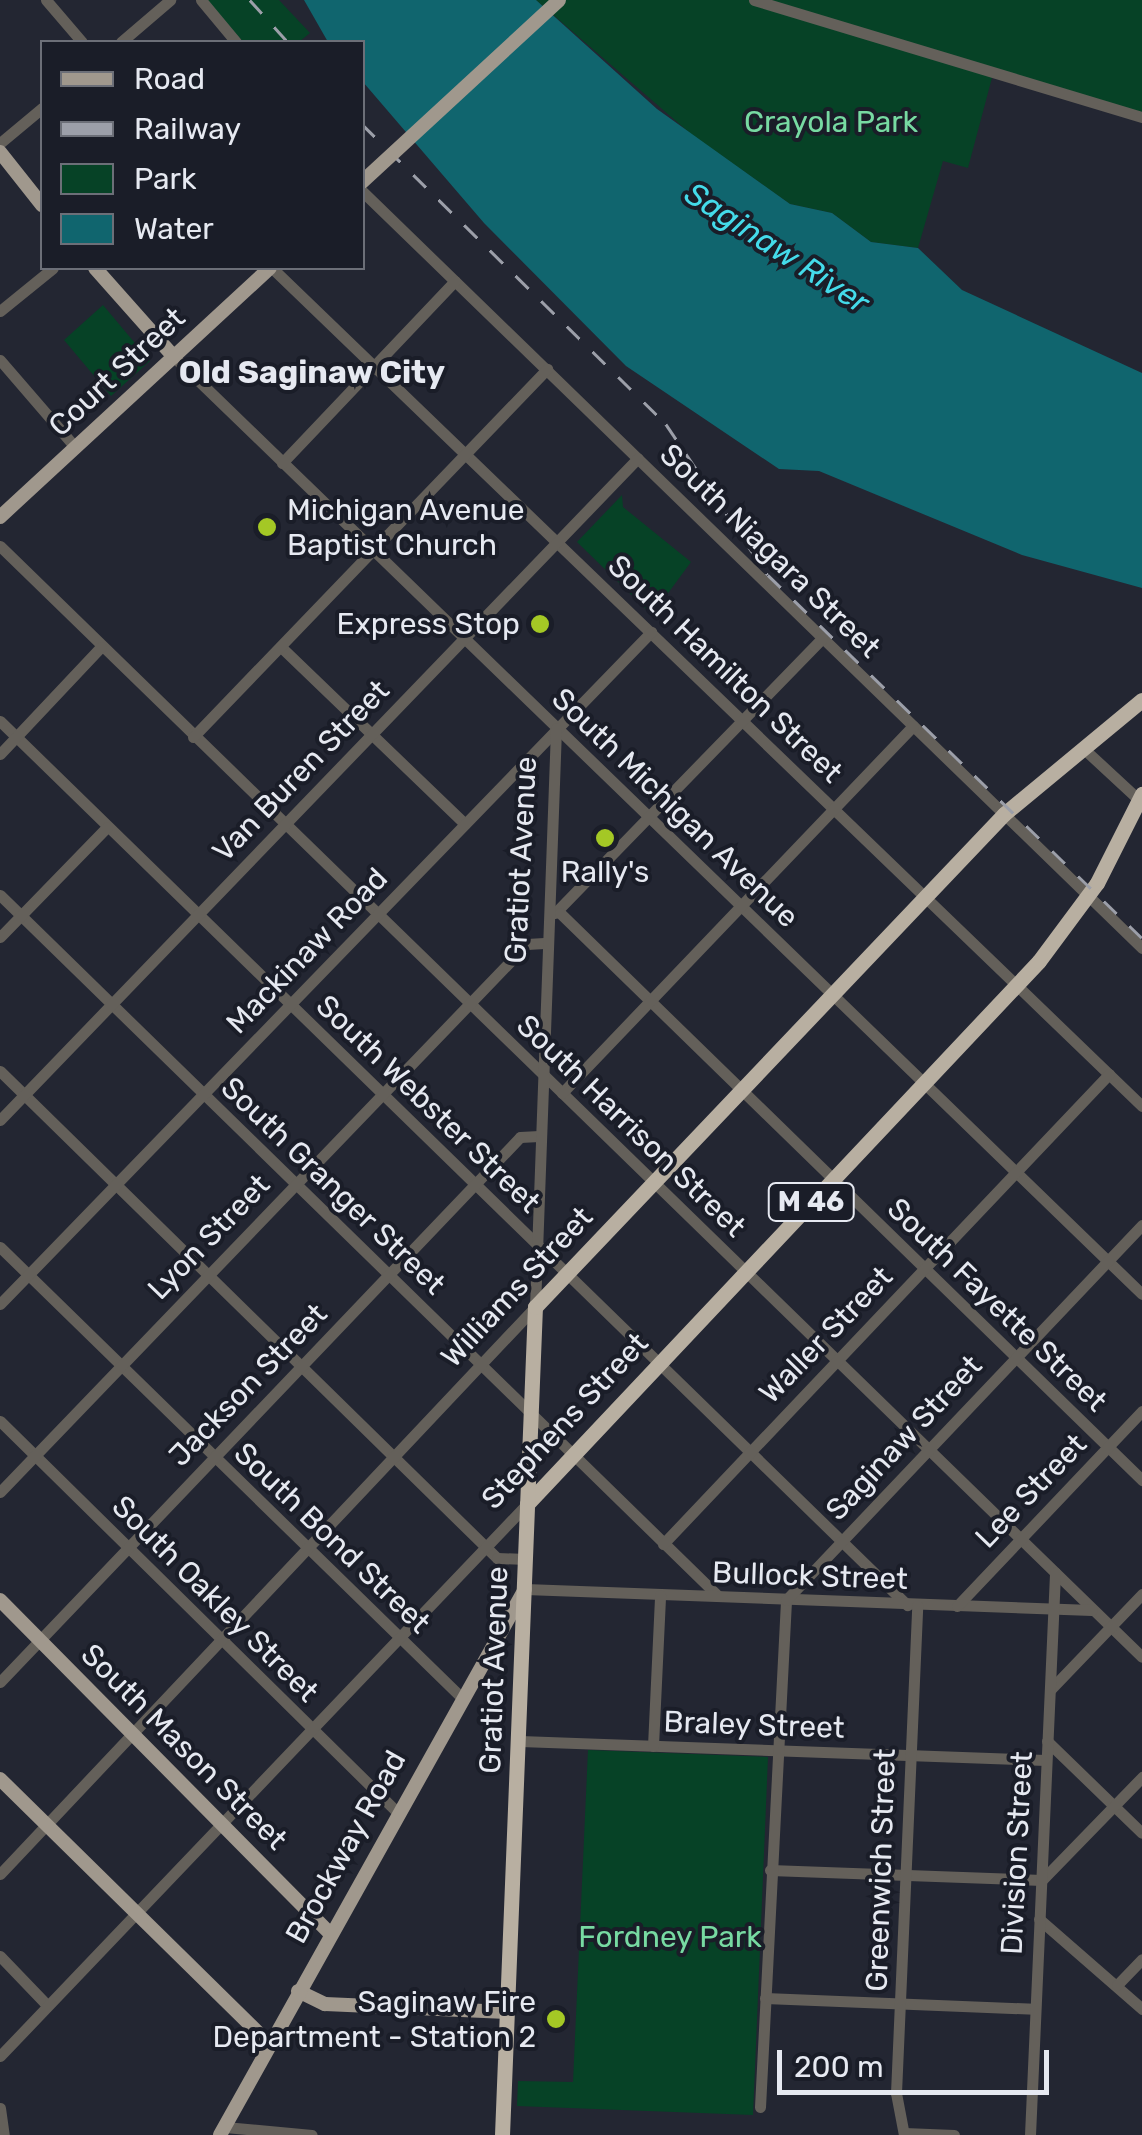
<!DOCTYPE html>
<style>
body{margin:0}
#map{position:relative;width:1142px;height:2135px;overflow:hidden;background:#232632;font-family:Rubik,sans-serif}
div>[style]{position:absolute}
.green>*{inset:0;background:#064226}
.water>*{inset:0;background:#10656e}
.minor>*{height:11px;margin:-5.5px;padding:0 5.5px;transform-origin:5.5px;border-radius:5.5px;background:#64605a}
.major>*{height:14px;margin:-7px;padding:0 7px;transform-origin:7px;border-radius:7px;background:#a0988d}
.highway>*{height:15px;margin:-7.5px;padding:0 7.5px;transform-origin:7.5px;border-radius:7.5px;background:#b8afa1}
.rail>*{height:2.5px;margin-top:-1.25px;transform-origin:0;background:repeating-linear-gradient(90deg,#9c9fa9 0 18px,transparent 0 36px)}
.major-bridge>*{height:14px;margin:-7px;padding:0 7px;transform-origin:7px;border-radius:7px;background:#a0988d}
.dots>*{width:28px;height:28px;translate:-50% -50%;box-sizing:border-box;border:5px solid #1a1d28;border-radius:50%}
span{translate:-50% -50%;white-space:nowrap;text-align:center;line-height:1.15;-webkit-text-stroke:8px #1a1d28;paint-order:stroke}
.shield-label span{padding:2px 8px;background:#1a1d28;border:2px solid;border-radius:8px;-webkit-text-stroke-width:0}
.shield-label{font-size:28px;color:#e6e9f1;font-weight:700}
.park-label{font-size:30px;color:#77daa2}
.street-label{font-size:30px;color:#e6e9f1}
.poi-label{font-size:30px;color:#e6e9f1}
.left{translate:0 -50%;text-align:left}
.right{translate:-100% -50%;text-align:right}
.water-label{font-size:32px;color:#44dbea;font-style:italic}
.neighbourhood-label{font-size:32px;color:#e6e9f1;font-weight:700}
.legend{position:absolute;left:40px;top:40px;width:325px;height:230px;box-sizing:border-box;background:#1a1d28;border:2px solid #6c6f78;margin:0;padding:12px 18px;list-style:none;font-size:30px;color:#e6e9f1}
.legend li{display:flex;align-items:center;gap:20px;height:50px}
.legend b{width:50px;border:2px solid #6c6f78}
.scale{position:absolute;left:777px;top:2050px;width:272px;height:45px;box-sizing:border-box;border:5px solid #e6e9f1;border-top:0;padding-left:12px;font-size:30px;line-height:35px;white-space:nowrap;color:#e6e9f1;-webkit-text-stroke:8px #1a1d28;paint-order:stroke}
</style>
<div id="map">
<div class="green">
<div style="clip-path:polygon(207px 0,279px 0,310px 33px,299px 42px,243px 42px)"></div>
<div style="clip-path:polygon(536px 0,1142px 0,1142px 117px,993px 74px,968px 168px,943px 161px,918px 248px,871px 242px,832px 213px,790px 204px,691px 134px)"></div>
<div style="clip-path:polygon(103px 305px,150px 361px,111px 396px,64px 340px)"></div>
<div style="clip-path:polygon(622px 495px,623px 507px,691px 562px,652px 615px,577px 542px)"></div>
<div style="clip-path:polygon(588px 1750px,768px 1757px,753px 2115px,517px 2106px,518px 2081px,573px 2082px)"></div>
</div>
<div class="water">
<div style="clip-path:polygon(304px 0,536px 0,657px 109px,790px 204px,832px 213px,871px 242px,918px 248px,962px 290px,1142px 373px,1142px 588px,1022px 555px,819px 471px,779px 469px,626px 366px,484px 223px,363px 82px,362px 42px,328px 42px)"></div>
</div>
<div class="minor">
<div style="left:46px;top:0;width:55px;rotate:49.4deg"></div>
<div style="left:201px;top:0;width:55px;rotate:50.2deg"></div>
<div style="left:754px;top:0;width:405px;rotate:16.8deg"></div>
<div style="left:121px;top:42px;width:65px;rotate:-40.6deg"></div>
<div style="left:0;top:143px;width:55px;rotate:-39.8deg"></div>
<div style="left:362px;top:191px;width:1087px;rotate:44.14deg"></div>
<div style="left:272px;top:268px;width:1208px;rotate:43.93deg"></div>
<div style="left:0;top:311px;width:68px;rotate:-39.1deg"></div>
<div style="left:174px;top:357px;width:1347px;rotate:44.07deg"></div>
<div style="left:0;top:360px;width:116px;rotate:49.2deg"></div>
<div style="left:282px;top:463px;width:251px;rotate:-46.5deg"></div>
<div style="left:0;top:546px;width:1593px;rotate:44.21deg"></div>
<div style="left:281px;top:647px;width:255px;rotate:43.9deg"></div>
<div style="left:0;top:721px;width:1267px;rotate:44.26deg"></div>
<div style="left:193px;top:737px;width:511px;rotate:-46.11deg"></div>
<div style="left:1084px;top:749px;width:75px;rotate:42.8deg"></div>
<div style="left:0;top:754px;width:147px;rotate:-46.7deg"></div>
<div style="left:0;top:895px;width:1003px;rotate:44.31deg"></div>
<div style="left:555px;top:913px;width:383px;rotate:-45.8deg"></div>
<div style="left:560px;top:913px;width:813px;rotate:44.25deg"></div>
<div style="left:0;top:937px;width:153px;rotate:-45.8deg"></div>
<div style="left:0;top:1071px;width:696px;rotate:44.42deg"></div>
<div style="left:497px;top:1558px;width:29px;rotate:2deg"></div>
<div style="left:562px;top:1093px;width:508px;rotate:-46.28deg"></div>
<div style="left:0;top:1120px;width:919px;rotate:-46.06deg"></div>
<div style="left:0;top:1247px;width:643px;rotate:44.31deg"></div>
<div style="left:0;top:1304px;width:936px;rotate:-45.91deg"></div>
<div style="left:0;top:1421px;width:556px;rotate:44.56deg"></div>
<div style="left:0;top:1492px;width:760px;rotate:-46.12deg"></div>
<div style="left:527px;top:944px;width:17px;rotate:-3deg"></div>
<div style="left:663px;top:1544px;width:648px;rotate:-46.5deg"></div>
<div style="left:525px;top:1589px;width:567px;rotate:2.12deg"></div>
<div style="left:957px;top:1606px;width:269px;rotate:-46.5deg"></div>
<div style="left:0;top:1682px;width:753px;rotate:-46.34deg"></div>
<div style="left:520px;top:1137px;width:19px;rotate:-3deg"></div>
<div style="left:1050px;top:1690px;width:133px;rotate:-46.2deg"></div>
<div style="left:520px;top:1741px;width:526px;rotate:2.07deg"></div>
<div style="left:1047px;top:1741px;width:132px;rotate:44.1deg"></div>
<div style="left:653px;top:1746px;width:151px;rotate:-87.3deg"></div>
<div style="left:770px;top:1870px;width:272px;rotate:2.1deg"></div>
<div style="left:1042px;top:1880px;width:144px;rotate:-45.8deg"></div>
<div style="left:0;top:1874px;width:780px;rotate:-46.66deg"></div>
<div style="left:535px;top:1307px;width:579px;rotate:-87.92deg"></div>
<div style="left:1039px;top:1919px;width:137px;rotate:41.1deg"></div>
<div style="left:0;top:1956px;width:68px;rotate:46.2deg"></div>
<div style="left:1117px;top:1985px;width:36px;rotate:-46deg"></div>
<div style="left:765px;top:1998px;width:269px;rotate:2.3deg"></div>
<div style="left:0;top:2056px;width:763px;rotate:-46.33deg"></div>
<div style="left:760px;top:2107px;width:508px;rotate:-87.06deg"></div>
<div style="left:786px;top:1600px;width:517px;rotate:-46.49deg"></div>
<div style="left:0;top:2108px;width:27px;rotate:82deg"></div>
<div style="left:225px;top:2127px;width:87px;rotate:5.3deg"></div>
<div style="left:904px;top:2133px;width:50px;rotate:2.3deg"></div>
<div style="left:904px;top:2135px;width:43px;rotate:-100.8deg"></div>
<div style="left:896px;top:2093px;width:488px;rotate:-87.5deg"></div>
<div style="left:1030px;top:2135px;width:563px;rotate:-87.45deg"></div>
</div>
<div class="major">
<div style="left:0;top:152px;width:68px;rotate:51.6deg"></div>
<div style="left:95px;top:268px;width:119px;rotate:48.4deg"></div>
<div style="left:0;top:517px;width:367px;rotate:-42.7deg"></div>
<div style="left:0;top:1600px;width:468px;rotate:45.3deg"></div>
<div style="left:0;top:1779px;width:378px;rotate:44.5deg"></div>
<div style="left:298px;top:1991px;width:30px;rotate:26deg"></div>
<div style="left:325px;top:2004px;width:182px;rotate:2.5deg"></div>
<div style="left:220px;top:2135px;width:625px;rotate:-60.81deg"></div>
</div>
<div class="highway">
<div style="left:527px;top:1504px;width:746px;rotate:-46.68deg"></div>
<div style="left:1039px;top:961px;width:97px;rotate:-53.4deg"></div>
<div style="left:1097px;top:883px;width:100px;rotate:-63.2deg"></div>
<div style="left:502px;top:2135px;width:829px;rotate:-87.72deg"></div>
<div style="left:535px;top:1307px;width:680px;rotate:-46.43deg"></div>
<div style="left:1004px;top:814px;width:179px;rotate:-39.6deg"></div>
</div>
<div class="rail">
<div style="left:250px;top:0;width:57px;rotate:47.9deg"></div>
<div style="left:362px;top:124px;width:427px;rotate:44.6deg"></div>
<div style="left:666px;top:424px;width:182px;rotate:56deg"></div>
<div style="left:768px;top:575px;width:521px;rotate:44.14deg"></div>
</div>
<div class="major-bridge">
<div style="left:362px;top:182px;width:268px;rotate:-42.7deg"></div>
</div>
<div class="dots">
<div style="left:267px;top:527px;background:#a4c825"></div>
<div style="left:540px;top:624px;background:#a4c825"></div>
<div style="left:605px;top:838px;background:#a4c825"></div>
<div style="left:556px;top:2019px;background:#a4c825"></div>
</div>
<div class="shield-label">
<span style="left:811px;top:1202px">M 46</span>
</div>
<div class="park-label">
<span style="left:831px;top:122px">Crayola Park</span>
<span style="left:670px;top:1937px">Fordney Park</span>
</div>
<div class="street-label">
<span style="left:117px;top:372px;rotate:-43deg">Court Street</span>
<span style="left:770px;top:551px;rotate:44deg">South Niagara Street</span>
<span style="left:725px;top:669px;rotate:44deg">South Hamilton Street</span>
<span style="left:301px;top:771px;rotate:-46deg">Van Buren Street</span>
<span style="left:675px;top:808px;rotate:44deg">South Michigan Avenue</span>
<span style="left:521px;top:860px;rotate:-87deg">Gratiot Avenue</span>
<span style="left:307px;top:951px;rotate:-46deg">Mackinaw Road</span>
<span style="left:428px;top:1104px;rotate:44deg">South Webster Street</span>
<span style="left:631px;top:1126px;rotate:44deg">South Harrison Street</span>
<span style="left:333px;top:1186px;rotate:44deg">South Granger Street</span>
<span style="left:209px;top:1237px;rotate:-46deg">Lyon Street</span>
<span style="left:517px;top:1287px;rotate:-47deg">Williams Street</span>
<span style="left:997px;top:1305px;rotate:44deg">South Fayette Street</span>
<span style="left:826px;top:1335px;rotate:-46deg">Waller Street</span>
<span style="left:248px;top:1385px;rotate:-46deg">Jackson Street</span>
<span style="left:565px;top:1421px;rotate:-47deg">Stephens Street</span>
<span style="left:904px;top:1438px;rotate:-47deg">Saginaw Street</span>
<span style="left:1031px;top:1491px;rotate:-46deg">Lee Street</span>
<span style="left:332px;top:1538px;rotate:44deg">South Bond Street</span>
<span style="left:810px;top:1576px;rotate:2deg">Bullock Street</span>
<span style="left:215px;top:1599px;rotate:45deg">South Oakley Street</span>
<span style="left:494px;top:1670px;rotate:-88deg">Gratiot Avenue</span>
<span style="left:754px;top:1725px;rotate:2deg">Braley Street</span>
<span style="left:184px;top:1747px;rotate:45deg">South Mason Street</span>
<span style="left:346px;top:1847px;rotate:-61deg">Brockway Road</span>
<span style="left:1017px;top:1853px;rotate:-87deg">Division Street</span>
<span style="left:881px;top:1870px;rotate:-88deg">Greenwich Street</span>
</div>
<div class="poi-label">
<span class="left" style="left:287px;top:527px">Michigan Avenue<br>Baptist Church</span>
<span class="right" style="left:520px;top:624px">Express Stop</span>
<span style="left:605px;top:872px">Rally's</span>
<span class="right" style="left:536px;top:2019px">Saginaw Fire<br>Department - Station 2</span>
</div>
<div class="water-label">
<span style="left:777px;top:248px;rotate:33deg">Saginaw River</span>
</div>
<div class="neighbourhood-label">
<span style="left:312px;top:372px">Old Saginaw City</span>
</div>
<ul class="legend">
<li><b style="height:12px;background:#a0988d"></b>Road</li>
<li><b style="height:12px;background:#9c9fa9"></b>Railway</li>
<li><b style="height:28px;background:#064226"></b>Park</li>
<li><b style="height:28px;background:#10656e"></b>Water</li>
</ul>
<div class="scale">200 m</div>
</div>
